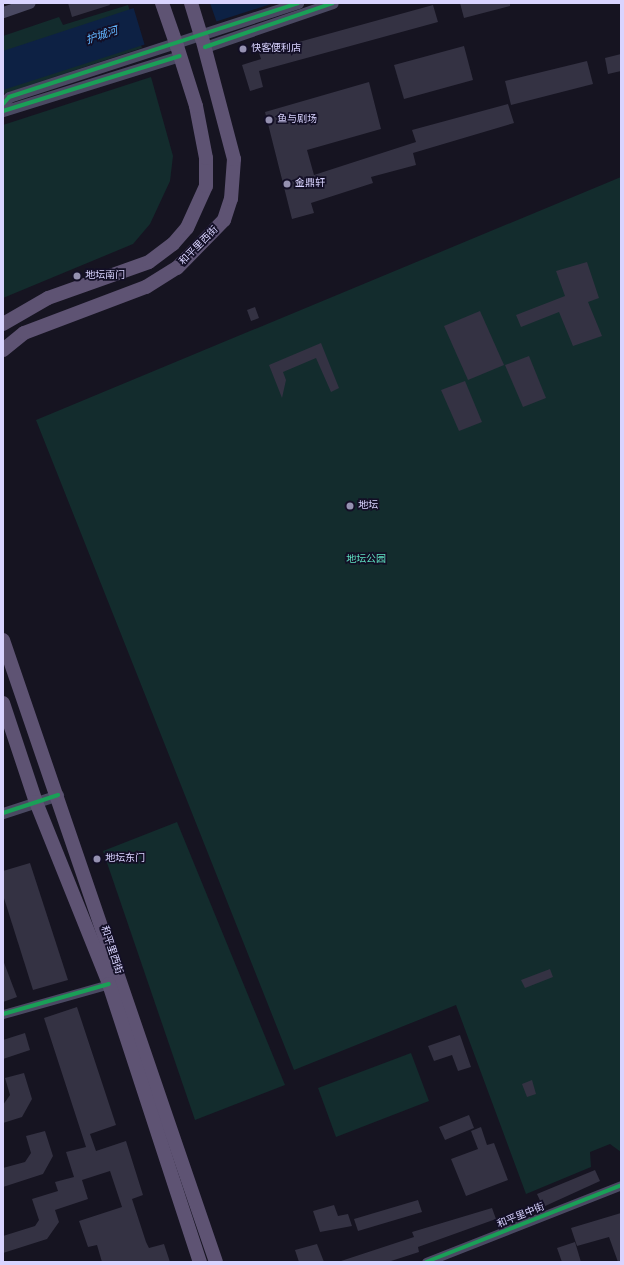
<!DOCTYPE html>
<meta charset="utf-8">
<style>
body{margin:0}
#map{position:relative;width:624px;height:1265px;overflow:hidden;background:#161421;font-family:"Nunito Sans","Noto Sans SC",sans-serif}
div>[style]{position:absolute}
.green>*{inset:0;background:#132c2d}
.water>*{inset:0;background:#0d2144}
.pier>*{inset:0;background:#161421}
.building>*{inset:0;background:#343243}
.minor>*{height:9px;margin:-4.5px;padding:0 4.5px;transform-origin:4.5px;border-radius:4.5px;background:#4a4962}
.tertiary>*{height:11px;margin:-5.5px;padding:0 5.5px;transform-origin:5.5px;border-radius:5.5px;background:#4a4962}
.primary>*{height:14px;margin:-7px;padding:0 7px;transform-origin:7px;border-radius:7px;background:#5e5373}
.primary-bridge>*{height:14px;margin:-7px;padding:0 7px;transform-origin:7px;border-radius:7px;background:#5e5373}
.cycleway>*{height:4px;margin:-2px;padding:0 2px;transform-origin:2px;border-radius:2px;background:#1a9f57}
.dots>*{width:11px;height:11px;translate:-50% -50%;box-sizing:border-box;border:2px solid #130f26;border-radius:50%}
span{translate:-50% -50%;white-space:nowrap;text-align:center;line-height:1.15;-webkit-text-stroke:3.5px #130f26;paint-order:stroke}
.poi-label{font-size:10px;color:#d9d4ff}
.left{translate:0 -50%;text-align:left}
.street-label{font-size:10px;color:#d9d4ff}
.park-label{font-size:10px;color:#5fe0c0}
.water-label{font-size:11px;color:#62b6ff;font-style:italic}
.frame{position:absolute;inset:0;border:4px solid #d9d4ff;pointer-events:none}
</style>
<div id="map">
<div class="green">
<div style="clip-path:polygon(128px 5px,142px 48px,3px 94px,3px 36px,59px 17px,63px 25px)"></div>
<div style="clip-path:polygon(151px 77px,173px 156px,170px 181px,150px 224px,133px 244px,3px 298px,3px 125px)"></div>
<div style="clip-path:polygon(621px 177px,621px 1152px,610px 1144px,590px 1152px,591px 1167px,526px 1194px,456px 1005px,294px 1070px,36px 420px)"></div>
<div style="clip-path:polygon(177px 822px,285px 1085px,195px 1120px,103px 851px)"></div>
<div style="clip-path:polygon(411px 1053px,429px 1101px,336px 1137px,318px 1088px)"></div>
</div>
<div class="water">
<div style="clip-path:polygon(149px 3px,274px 3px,3px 90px,3px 51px)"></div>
</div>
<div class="pier">
<div style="clip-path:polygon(143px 3px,210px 3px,217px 23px,145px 46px,133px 6px)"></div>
</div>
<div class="building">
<div style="clip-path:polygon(68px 3px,109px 3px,110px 5px,72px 17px)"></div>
<div style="clip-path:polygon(460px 3px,510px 3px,510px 6px,464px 18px)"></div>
<div style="clip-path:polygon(433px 5px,438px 22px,259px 71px,263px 87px,250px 91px,242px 65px,261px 59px,259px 53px)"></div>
<div style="clip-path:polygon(464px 46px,473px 80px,404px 99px,394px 65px)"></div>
<div style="clip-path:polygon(621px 54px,621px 71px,608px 74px,605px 58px)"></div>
<div style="clip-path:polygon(587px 61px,593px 84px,511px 105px,505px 81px)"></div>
<div style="clip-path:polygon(369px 82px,381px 129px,307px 150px,314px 175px,416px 142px,412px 130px,508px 104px,514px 123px,413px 153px,416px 165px,371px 177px,373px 183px,311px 203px,314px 213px,292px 219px,265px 112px)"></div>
<div style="clip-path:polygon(587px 262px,599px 298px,588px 302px,602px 336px,573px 346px,559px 312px,521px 327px,516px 315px,565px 296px,556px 271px)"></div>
<div style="clip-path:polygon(255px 307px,259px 318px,251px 321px,247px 310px)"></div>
<div style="clip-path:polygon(480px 311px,504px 365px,468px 380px,444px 326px)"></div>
<div style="clip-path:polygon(321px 343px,339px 388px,331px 392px,316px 358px,283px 372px,286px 380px,282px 398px,269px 365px)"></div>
<div style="clip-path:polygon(529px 356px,546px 398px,523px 407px,505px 365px)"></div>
<div style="clip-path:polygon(465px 381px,482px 422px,459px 431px,441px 390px)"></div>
<div style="clip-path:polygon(30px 863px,68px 980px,33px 990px,3px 895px,3px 871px)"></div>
<div style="clip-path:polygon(3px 960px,17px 997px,3px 1002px)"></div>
<div style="clip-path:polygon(550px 969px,553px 977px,525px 988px,521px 980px)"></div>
<div style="clip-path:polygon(77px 1007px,116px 1125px,90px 1134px,96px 1151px,126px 1141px,143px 1195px,132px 1199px,146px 1242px,149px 1248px,164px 1244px,170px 1262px,102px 1262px,97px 1245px,88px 1247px,79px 1221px,122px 1207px,110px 1171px,82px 1180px,88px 1199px,55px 1210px,59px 1222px,47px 1239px,3px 1253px,3px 1236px,35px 1226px,39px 1220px,32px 1199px,58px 1191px,55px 1182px,74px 1177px,66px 1152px,86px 1147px,44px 1018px)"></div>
<div style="clip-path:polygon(25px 1033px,30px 1050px,3px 1059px,3px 1040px)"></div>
<div style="clip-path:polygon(460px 1035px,471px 1067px,458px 1071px,452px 1055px,434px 1061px,428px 1046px)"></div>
<div style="clip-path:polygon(24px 1073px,32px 1099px,22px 1117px,3px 1123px,3px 1105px,10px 1095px,5px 1078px)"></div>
<div style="clip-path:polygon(532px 1080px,536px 1094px,527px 1097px,522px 1084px)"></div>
<div style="clip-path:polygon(469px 1115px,474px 1128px,445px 1140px,439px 1127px)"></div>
<div style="clip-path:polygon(481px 1127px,487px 1145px,494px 1143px,508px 1180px,466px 1196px,451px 1159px,478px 1149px,471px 1131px)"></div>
<div style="clip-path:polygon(45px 1131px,53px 1156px,43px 1174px,3px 1187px,3px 1168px,25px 1162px,31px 1153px,26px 1136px)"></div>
<div style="clip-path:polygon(595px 1170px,600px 1181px,543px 1207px,537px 1194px)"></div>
<div style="clip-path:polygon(418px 1200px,422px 1212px,358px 1231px,354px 1219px)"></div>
<div style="clip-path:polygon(334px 1205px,338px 1216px,348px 1214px,352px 1226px,320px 1232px,313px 1211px)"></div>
<div style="clip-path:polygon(492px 1208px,496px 1219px,418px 1247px,419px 1252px,388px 1262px,338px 1262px,414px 1237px,412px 1232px)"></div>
<div style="clip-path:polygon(621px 1213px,621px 1262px,618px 1262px,609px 1237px,577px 1246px,571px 1228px)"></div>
<div style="clip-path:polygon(575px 1242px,581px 1262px,562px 1262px,557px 1248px)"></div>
<div style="clip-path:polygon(317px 1244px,324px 1262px,299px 1262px,295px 1250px)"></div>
</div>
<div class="minor">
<div style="left:3px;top:1014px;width:110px;rotate:-15.8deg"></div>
<div style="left:426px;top:1262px;width:210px;rotate:-21.5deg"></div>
</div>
<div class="tertiary">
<div style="left:3px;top:12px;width:28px;rotate:-19deg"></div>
<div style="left:205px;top:47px;width:135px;rotate:-19deg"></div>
<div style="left:3px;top:104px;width:9px;rotate:-49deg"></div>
<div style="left:9px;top:97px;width:304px;rotate:-18deg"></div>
<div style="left:3px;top:111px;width:185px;rotate:-17.3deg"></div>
<div style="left:3px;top:813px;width:58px;rotate:-18.1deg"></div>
</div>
<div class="primary">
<div style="left:3px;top:324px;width:52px;rotate:-30deg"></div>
<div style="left:48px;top:298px;width:107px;rotate:-19.6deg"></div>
<div style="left:149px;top:262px;width:30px;rotate:-37deg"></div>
<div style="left:173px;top:244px;width:21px;rotate:-49deg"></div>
<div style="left:187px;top:228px;width:46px;rotate:-65.7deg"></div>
<div style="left:206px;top:186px;width:28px;rotate:-90deg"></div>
<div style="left:206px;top:158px;width:53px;rotate:-100.9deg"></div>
<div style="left:196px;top:106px;width:63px;rotate:-107.6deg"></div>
<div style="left:3px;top:350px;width:27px;rotate:-39deg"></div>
<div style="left:24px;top:333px;width:130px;rotate:-20.7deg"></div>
<div style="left:146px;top:287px;width:36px;rotate:-32deg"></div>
<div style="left:177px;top:268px;width:67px;rotate:-45.6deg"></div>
<div style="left:224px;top:220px;width:22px;rotate:-72deg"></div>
<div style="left:231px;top:199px;width:40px;rotate:-85.7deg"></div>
<div style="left:234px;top:159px;width:125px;rotate:-104.8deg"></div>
<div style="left:3px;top:640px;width:657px;rotate:71.1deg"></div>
<div style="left:3px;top:703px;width:104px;rotate:71.6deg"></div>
<div style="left:36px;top:802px;width:196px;rotate:68.1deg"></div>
<div style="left:109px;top:984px;width:293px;rotate:71.9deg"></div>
</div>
<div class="primary-bridge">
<div style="left:162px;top:3px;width:46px;rotate:70.8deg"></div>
<div style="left:191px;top:3px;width:37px;rotate:73deg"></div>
</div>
<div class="cycleway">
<div style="left:205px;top:47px;width:135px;rotate:-19deg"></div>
<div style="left:3px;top:104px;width:9px;rotate:-49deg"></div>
<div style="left:9px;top:97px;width:304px;rotate:-18deg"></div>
<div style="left:3px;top:111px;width:185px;rotate:-17.3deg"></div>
<div style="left:3px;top:813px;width:58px;rotate:-18.1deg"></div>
<div style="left:3px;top:1014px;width:110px;rotate:-15.8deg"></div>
<div style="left:426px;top:1262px;width:210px;rotate:-21.5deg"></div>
</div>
<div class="dots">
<div style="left:243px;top:49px;background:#9591b1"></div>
<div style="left:269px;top:120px;background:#9591b1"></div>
<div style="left:287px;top:184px;background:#9591b1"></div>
<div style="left:77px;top:276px;background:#9591b1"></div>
<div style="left:350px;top:506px;background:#9591b1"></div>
<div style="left:97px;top:859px;background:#9591b1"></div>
</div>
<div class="poi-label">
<span class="left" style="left:251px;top:49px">快客便利店</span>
<span class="left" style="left:277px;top:120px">鱼与剧场</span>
<span class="left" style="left:295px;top:184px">金鼎轩</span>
<span class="left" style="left:85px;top:276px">地坛南门</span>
<span class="left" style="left:358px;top:506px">地坛</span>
<span class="left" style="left:105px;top:859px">地坛东门</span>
</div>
<div class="street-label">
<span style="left:199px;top:246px;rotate:-45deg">和平里西街</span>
<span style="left:111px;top:950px;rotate:72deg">和平里西街</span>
<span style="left:521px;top:1216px;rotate:-22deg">和平里中街</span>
</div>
<div class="park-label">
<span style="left:366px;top:560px">地坛公园</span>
</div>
<div class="water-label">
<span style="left:102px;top:36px;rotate:-18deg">护城河</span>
</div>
<div class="frame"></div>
</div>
